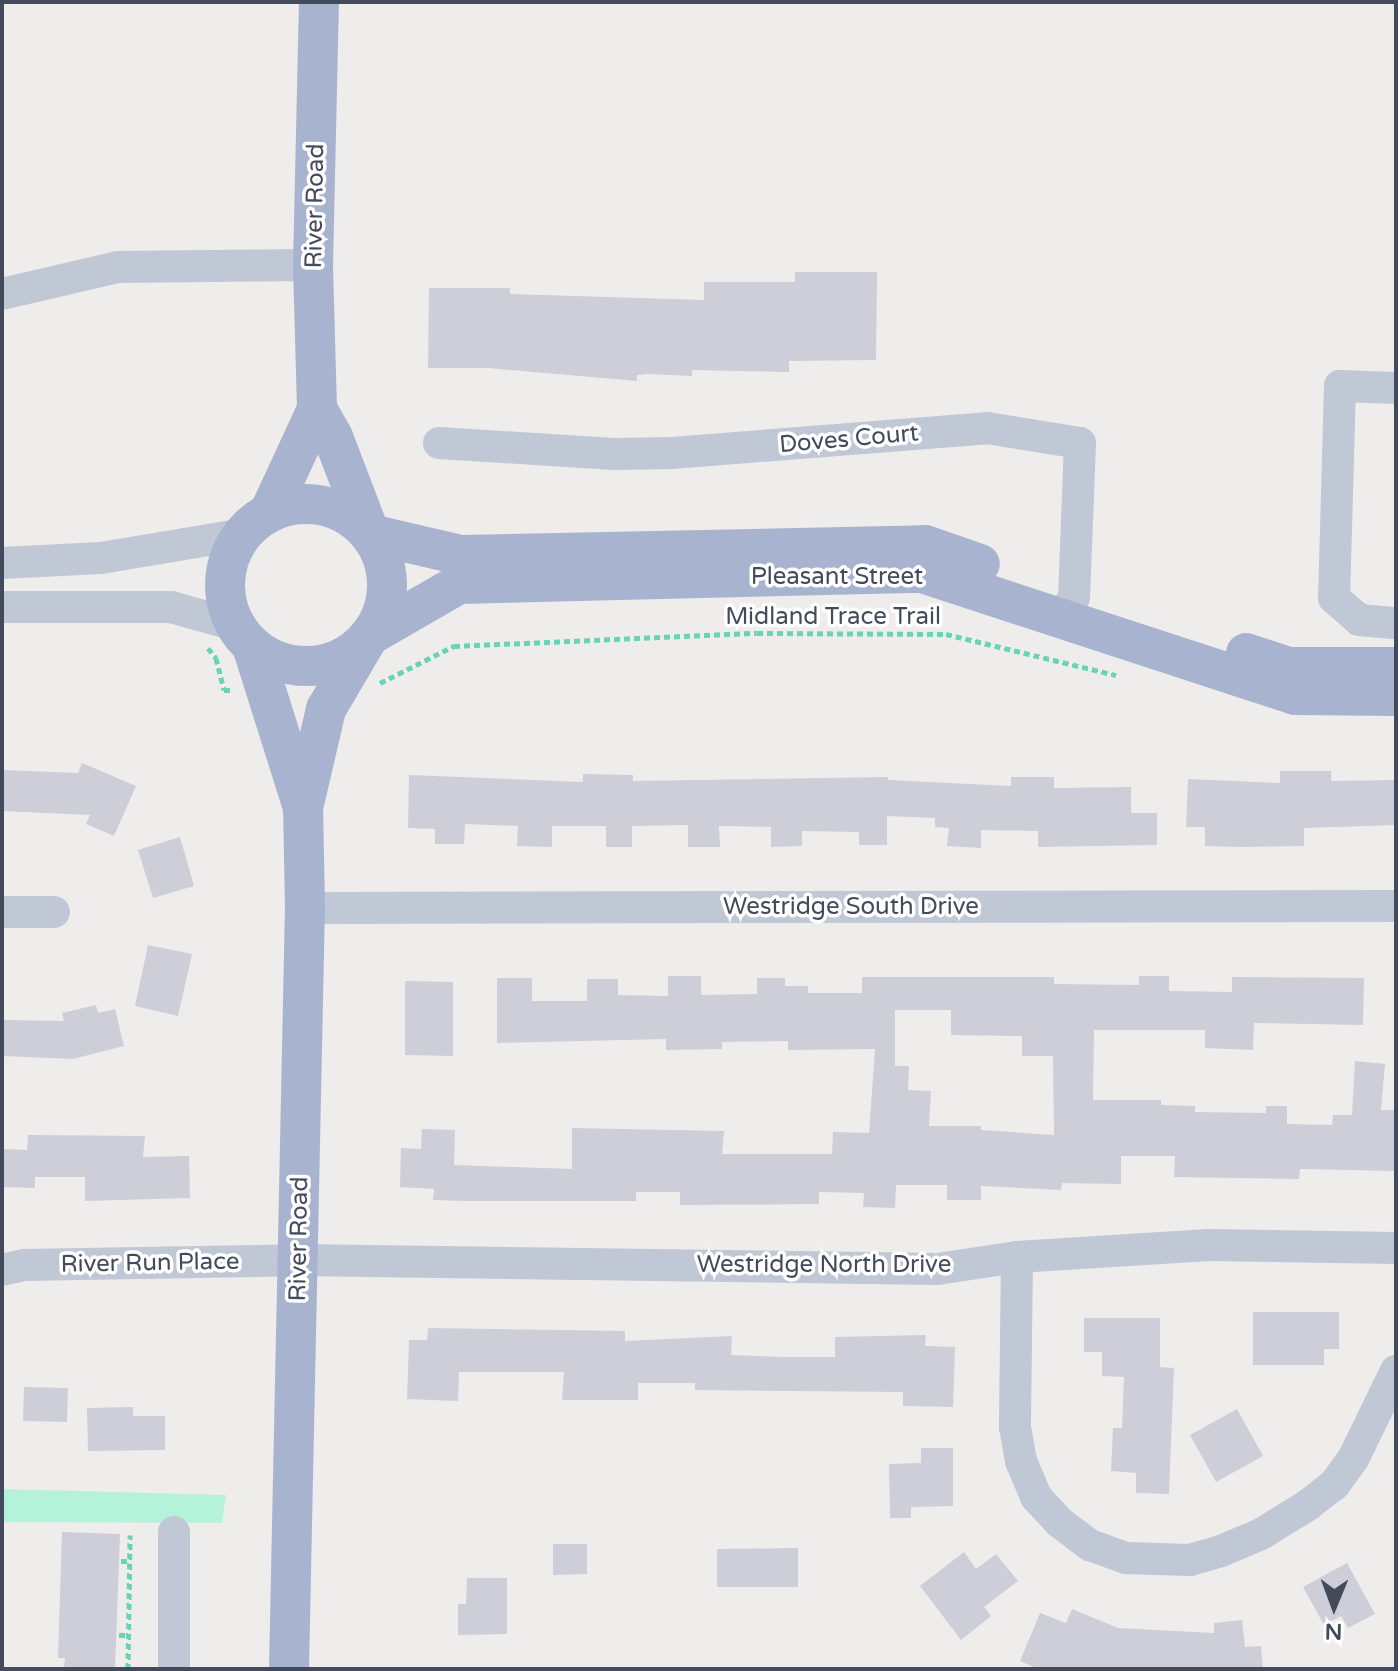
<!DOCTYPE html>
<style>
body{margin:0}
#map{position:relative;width:1398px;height:1671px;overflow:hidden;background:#efecec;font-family:"Varela Round",sans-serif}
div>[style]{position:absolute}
.green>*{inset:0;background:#b4f3d9}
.building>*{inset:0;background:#cdced8}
.path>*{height:5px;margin-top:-2.5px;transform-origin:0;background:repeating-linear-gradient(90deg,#69d4b5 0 6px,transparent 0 10px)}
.minor>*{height:32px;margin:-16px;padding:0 16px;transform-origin:16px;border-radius:16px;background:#c0c7d5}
.major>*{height:40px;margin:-20px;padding:0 20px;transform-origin:20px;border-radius:20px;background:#a8b4cf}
.major>.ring{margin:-20px;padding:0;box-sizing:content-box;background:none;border:40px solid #a8b4cf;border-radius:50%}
span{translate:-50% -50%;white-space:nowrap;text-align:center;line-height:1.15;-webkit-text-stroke:7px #fff;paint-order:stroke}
.street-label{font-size:24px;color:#434a5b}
.frame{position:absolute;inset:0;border:4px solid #434a5b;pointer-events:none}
.north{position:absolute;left:1294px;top:1567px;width:80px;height:80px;-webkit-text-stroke:6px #fff;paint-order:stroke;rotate:181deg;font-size:22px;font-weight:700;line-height:32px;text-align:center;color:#434a5b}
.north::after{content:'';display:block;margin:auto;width:28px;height:36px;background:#434a5b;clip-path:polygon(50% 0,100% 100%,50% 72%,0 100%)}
</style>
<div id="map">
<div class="green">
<div style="clip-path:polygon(2px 1489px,226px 1495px,222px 1523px,2px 1522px)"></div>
</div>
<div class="building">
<div style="clip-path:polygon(795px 272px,877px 272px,876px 360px,789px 361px,789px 372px,692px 370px,692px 376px,648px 374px,637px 375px,637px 381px,488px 368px,428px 368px,429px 288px,510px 288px,510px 294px,704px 300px,704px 282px,795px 282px)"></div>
<div style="clip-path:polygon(82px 763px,136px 786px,114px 836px,86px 824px,90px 815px,2px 811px,2px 770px,78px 773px)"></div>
<div style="clip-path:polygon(1280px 771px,1331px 771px,1331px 781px,1396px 780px,1396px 825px,1304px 828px,1304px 846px,1240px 847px,1205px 846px,1205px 827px,1186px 827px,1188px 779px,1280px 783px)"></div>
<div style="clip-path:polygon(583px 774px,633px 775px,633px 781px,888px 777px,888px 780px,1011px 786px,1011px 777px,1054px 777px,1054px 788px,1131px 787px,1131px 813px,1157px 813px,1157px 845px,1038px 847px,1038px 831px,981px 830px,981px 848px,947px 846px,949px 828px,935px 827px,935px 818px,887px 816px,887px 845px,859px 845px,859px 832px,802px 831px,802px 846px,771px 847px,771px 827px,719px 826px,720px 847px,688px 847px,688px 825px,632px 826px,632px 847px,606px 847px,606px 826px,552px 826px,552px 847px,517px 846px,518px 826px,465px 824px,464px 844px,435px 844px,435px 829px,408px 828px,409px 775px,583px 782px)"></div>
<div style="clip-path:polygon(180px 837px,194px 886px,153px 898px,138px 850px)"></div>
<div style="clip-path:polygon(148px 945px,192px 954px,178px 1016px,135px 1006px)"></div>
<div style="clip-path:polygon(evenodd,668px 976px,701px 976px,701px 995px,757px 994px,757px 978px,785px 978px,785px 986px,808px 986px,808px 993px,862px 993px,862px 977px,1054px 977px,1054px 984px,1139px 985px,1139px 976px,1169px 976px,1169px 991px,1232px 992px,1232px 977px,1364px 978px,1363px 1025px,1254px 1023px,1253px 1050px,1205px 1048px,1205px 1030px,1094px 1030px,1093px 1100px,1161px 1100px,1161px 1105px,1195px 1106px,1195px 1112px,1266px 1113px,1266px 1106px,1287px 1106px,1287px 1124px,1332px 1125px,1333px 1115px,1352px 1115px,1355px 1061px,1385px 1064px,1381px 1110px,1396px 1110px,1396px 1171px,1300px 1169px,1299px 1179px,1174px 1177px,1175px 1156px,1121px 1156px,1121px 1184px,1062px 1183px,1061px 1190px,981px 1186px,981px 1200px,947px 1200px,947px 1185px,896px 1185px,895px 1208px,863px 1207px,864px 1193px,819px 1192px,819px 1204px,680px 1205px,680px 1192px,636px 1192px,636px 1201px,466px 1201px,433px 1200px,434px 1189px,400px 1187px,401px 1148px,421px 1149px,422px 1129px,455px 1130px,454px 1165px,572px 1169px,572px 1128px,724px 1131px,722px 1154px,832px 1154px,833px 1132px,869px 1133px,875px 1049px,788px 1050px,788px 1041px,722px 1042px,722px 1049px,666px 1050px,666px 1039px,497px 1043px,497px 978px,532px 978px,532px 1001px,587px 1001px,587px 979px,618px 979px,618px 995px,668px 996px,668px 976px,895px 1010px,951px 1010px,951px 1035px,1022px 1036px,1022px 1056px,1053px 1056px,1054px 1135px,981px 1130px,981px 1126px,929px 1126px,931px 1091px,908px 1090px,909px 1066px,895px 1066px,895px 1010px)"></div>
<div style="clip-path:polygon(405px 981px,453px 982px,453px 1056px,405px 1055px)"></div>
<div style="clip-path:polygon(96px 1005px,98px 1013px,115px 1009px,124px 1046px,73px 1059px,2px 1056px,2px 1020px,64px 1021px,62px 1013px)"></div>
<div style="clip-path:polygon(28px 1135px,145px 1136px,143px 1157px,189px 1156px,190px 1198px,85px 1201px,85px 1177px,35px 1177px,35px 1188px,2px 1187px,2px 1149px,27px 1150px)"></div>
<div style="clip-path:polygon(1253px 1312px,1339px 1312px,1339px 1349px,1324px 1349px,1324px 1365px,1253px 1365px)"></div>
<div style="clip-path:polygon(1084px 1318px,1160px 1318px,1160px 1367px,1174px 1368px,1169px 1494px,1136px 1493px,1136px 1473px,1111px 1471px,1113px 1428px,1122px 1428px,1124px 1377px,1102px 1376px,1102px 1352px,1084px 1352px)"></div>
<div style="clip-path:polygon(428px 1328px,625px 1331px,625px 1341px,732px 1336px,731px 1355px,783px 1357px,835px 1357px,835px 1337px,926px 1335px,925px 1346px,955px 1347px,953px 1407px,903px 1406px,903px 1392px,695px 1390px,695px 1383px,638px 1383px,638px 1400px,562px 1400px,564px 1372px,459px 1372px,458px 1401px,407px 1399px,409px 1340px,427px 1340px)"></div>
<div style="clip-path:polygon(24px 1387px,68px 1388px,67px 1422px,23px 1421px)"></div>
<div style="clip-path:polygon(133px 1407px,133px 1416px,165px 1416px,165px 1450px,88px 1451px,87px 1408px)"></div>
<div style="clip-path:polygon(1237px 1409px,1263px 1456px,1216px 1482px,1190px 1435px)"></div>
<div style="clip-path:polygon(921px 1448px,953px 1448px,953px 1506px,911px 1507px,911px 1518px,890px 1518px,889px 1464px,921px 1463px)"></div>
<div style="clip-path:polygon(62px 1532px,120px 1534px,115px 1669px,64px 1669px,65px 1658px,58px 1658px)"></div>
<div style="clip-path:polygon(553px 1544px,587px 1544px,587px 1574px,553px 1575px)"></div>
<div style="clip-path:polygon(798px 1548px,798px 1587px,717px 1587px,717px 1549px)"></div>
<div style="clip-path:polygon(964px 1552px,976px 1569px,996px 1554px,1018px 1581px,984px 1607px,991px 1616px,961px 1640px,920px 1586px)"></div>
<div style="clip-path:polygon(1347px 1563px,1375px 1614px,1348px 1628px,1341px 1616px,1324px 1625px,1303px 1587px)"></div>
<div style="clip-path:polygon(467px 1578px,507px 1578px,507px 1634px,458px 1635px,458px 1604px,466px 1604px)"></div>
<div style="clip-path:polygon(1072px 1609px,1118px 1628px,1214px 1633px,1214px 1623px,1242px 1620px,1245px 1647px,1261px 1646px,1263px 1669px,1038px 1669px,1020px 1661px,1040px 1613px,1066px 1623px)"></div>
</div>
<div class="path">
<div style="left:208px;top:648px;width:13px;rotate:51deg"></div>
<div style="left:216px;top:658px;width:33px;rotate:76deg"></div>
<div style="left:224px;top:690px;width:8px"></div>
<div style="left:380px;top:683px;width:83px;rotate:-26.6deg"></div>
<div style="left:454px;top:646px;width:303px;rotate:-2.5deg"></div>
<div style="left:757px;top:633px;width:189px;rotate:0.3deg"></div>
<div style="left:946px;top:634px;width:175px;rotate:13.6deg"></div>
<div style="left:121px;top:1561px;width:9px"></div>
<div style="left:119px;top:1635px;width:10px"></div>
<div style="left:128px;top:1669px;width:134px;rotate:-89.1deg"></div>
</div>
<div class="minor">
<div style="left:2px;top:294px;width:119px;rotate:-13.1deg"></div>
<div style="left:118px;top:267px;width:195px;rotate:-0.6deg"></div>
<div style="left:1396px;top:388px;width:56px;rotate:-178deg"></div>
<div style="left:1340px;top:386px;width:212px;rotate:91.6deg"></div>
<div style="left:1334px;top:598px;width:33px;rotate:41deg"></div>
<div style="left:1359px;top:620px;width:37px;rotate:5deg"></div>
<div style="left:439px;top:443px;width:175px;rotate:3.6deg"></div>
<div style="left:614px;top:454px;width:58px;rotate:-1deg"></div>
<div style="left:672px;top:453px;width:316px;rotate:-4.5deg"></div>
<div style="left:987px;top:428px;width:94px;rotate:9.2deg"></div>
<div style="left:1080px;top:443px;width:154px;rotate:92.2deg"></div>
<div style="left:1074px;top:597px;width:25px;rotate:119deg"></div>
<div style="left:2px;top:563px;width:99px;rotate:-2.9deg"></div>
<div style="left:101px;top:558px;width:145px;rotate:-9.5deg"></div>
<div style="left:2px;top:607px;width:169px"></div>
<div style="left:171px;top:607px;width:66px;rotate:15.7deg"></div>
<div style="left:305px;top:908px;width:1091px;rotate:-0.11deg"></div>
<div style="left:2px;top:912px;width:52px"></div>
<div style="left:1017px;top:1257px;width:170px;rotate:90.7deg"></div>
<div style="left:1015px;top:1427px;width:35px;rotate:80deg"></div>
<div style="left:1021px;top:1461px;width:39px;rotate:67deg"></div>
<div style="left:1036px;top:1497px;width:34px;rotate:47deg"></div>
<div style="left:1059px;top:1522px;width:39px;rotate:37deg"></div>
<div style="left:1090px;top:1545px;width:38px;rotate:20deg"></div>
<div style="left:1126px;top:1558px;width:64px;rotate:1.8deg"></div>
<div style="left:1190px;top:1560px;width:32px;rotate:-16deg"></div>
<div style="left:1221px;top:1551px;width:43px;rotate:-23deg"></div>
<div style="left:1261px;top:1534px;width:55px;rotate:-31.7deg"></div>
<div style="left:1308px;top:1505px;width:33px;rotate:-38deg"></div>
<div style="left:1334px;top:1485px;width:32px;rotate:-54deg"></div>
<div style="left:1353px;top:1459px;width:98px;rotate:-64deg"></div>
<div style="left:2px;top:1270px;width:23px;rotate:-13deg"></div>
<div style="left:24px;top:1265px;width:275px;rotate:-1deg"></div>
<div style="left:299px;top:1260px;width:638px;rotate:0.81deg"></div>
<div style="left:937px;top:1269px;width:81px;rotate:-8.5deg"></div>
<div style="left:1017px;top:1257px;width:192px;rotate:-3.6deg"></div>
<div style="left:1209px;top:1245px;width:187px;rotate:0.9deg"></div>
<div style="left:174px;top:1669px;width:137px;rotate:-90deg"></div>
</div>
<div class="major">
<div style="left:317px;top:409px;width:32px;rotate:60deg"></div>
<div style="left:333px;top:437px;width:104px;rotate:69.1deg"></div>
<div style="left:370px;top:534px;width:92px;rotate:13.1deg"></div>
<div style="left:460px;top:555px;width:465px;rotate:-1.2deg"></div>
<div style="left:925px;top:545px;width:58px;rotate:19.1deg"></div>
<div class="ring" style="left:225px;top:504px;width:122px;height:122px"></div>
<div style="left:269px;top:513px;width:115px;rotate:-65.2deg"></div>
<div style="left:317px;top:409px;width:144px;rotate:-91.6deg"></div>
<div style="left:313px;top:265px;width:263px;rotate:-88.7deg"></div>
<div style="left:252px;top:646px;width:170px;rotate:72.5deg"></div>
<div style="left:1246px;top:653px;width:45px;rotate:18deg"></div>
<div style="left:1289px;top:667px;width:107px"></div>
<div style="left:289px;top:1669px;width:761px;rotate:-88.8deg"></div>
<div style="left:305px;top:908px;width:100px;rotate:-91.1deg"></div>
<div style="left:303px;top:808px;width:102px;rotate:-76.9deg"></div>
<div style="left:326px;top:709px;width:85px;rotate:-59.5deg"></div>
<div style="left:369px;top:636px;width:104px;rotate:-30deg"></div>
<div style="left:459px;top:584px;width:463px;rotate:-1.4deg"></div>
<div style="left:922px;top:573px;width:392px;rotate:18.1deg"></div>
<div style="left:1295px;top:695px;width:101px;rotate:0.6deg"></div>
</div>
<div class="street-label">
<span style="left:315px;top:206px;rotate:-89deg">River Road</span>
<span style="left:849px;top:439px;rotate:-5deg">Doves Court</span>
<span style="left:837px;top:577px">Pleasant Street</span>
<span style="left:833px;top:617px">Midland Trace Trail</span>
<span style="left:851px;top:907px">Westridge South Drive</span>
<span style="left:299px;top:1239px;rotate:-89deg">River Road</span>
<span style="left:150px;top:1263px;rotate:-1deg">River Run Place</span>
<span style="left:824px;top:1265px">Westridge North Drive</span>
</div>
<div class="frame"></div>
<div class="north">N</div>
</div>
